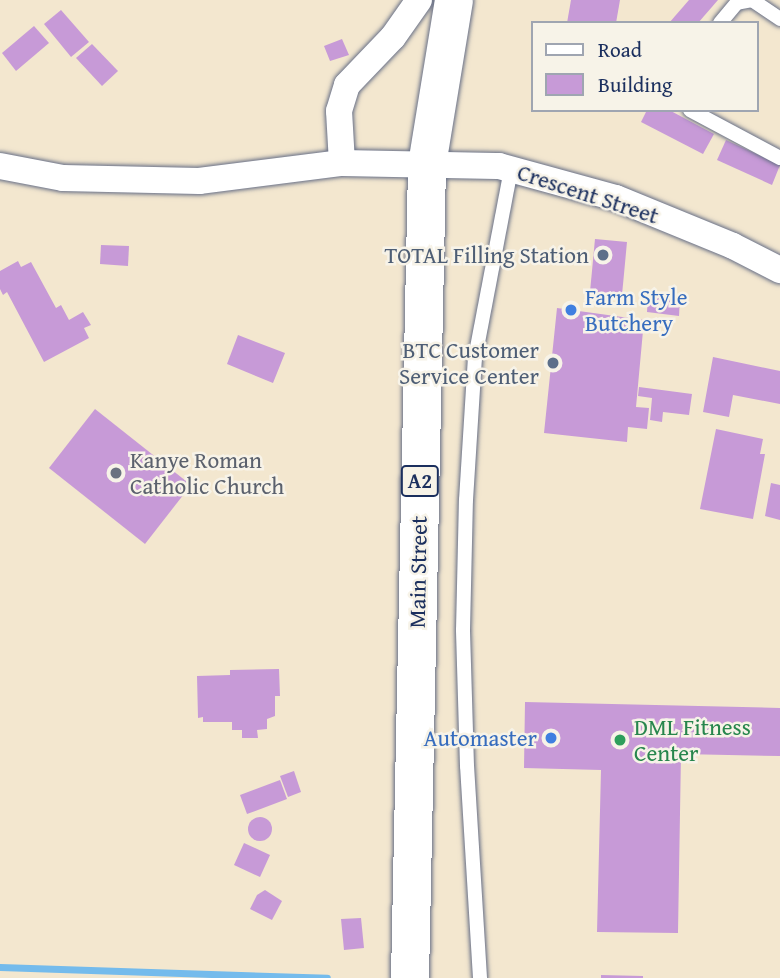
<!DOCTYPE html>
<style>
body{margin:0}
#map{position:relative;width:780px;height:978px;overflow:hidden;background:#f3e7cf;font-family:"Gentium Book Plus",serif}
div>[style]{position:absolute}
.stream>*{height:7px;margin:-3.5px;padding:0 3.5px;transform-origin:3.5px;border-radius:3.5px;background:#74bbec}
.building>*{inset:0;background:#c79ad7}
.round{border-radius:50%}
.roads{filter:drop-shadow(0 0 2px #676f86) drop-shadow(0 0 2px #676f86)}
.service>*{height:14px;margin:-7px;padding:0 7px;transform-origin:7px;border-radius:7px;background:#fff}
.minor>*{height:26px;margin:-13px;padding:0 13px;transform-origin:13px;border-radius:13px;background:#fff}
.trunk>*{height:38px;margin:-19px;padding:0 19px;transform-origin:19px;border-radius:19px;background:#fff}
.dots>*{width:19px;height:19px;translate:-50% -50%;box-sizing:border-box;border:4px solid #f7f3e8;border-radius:50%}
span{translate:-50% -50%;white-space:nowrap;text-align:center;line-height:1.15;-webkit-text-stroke:5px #f7f3e8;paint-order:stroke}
.shield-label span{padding:2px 5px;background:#f7f3e8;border:2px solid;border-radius:5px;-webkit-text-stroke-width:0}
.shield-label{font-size:21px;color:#1b2f5e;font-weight:700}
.street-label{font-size:23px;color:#1b2f5e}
.service-label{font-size:23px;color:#4e5e75}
.right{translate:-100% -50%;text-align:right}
.shop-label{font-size:23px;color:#366cbe}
.left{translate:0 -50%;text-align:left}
.worship-label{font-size:23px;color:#5b616d}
.leisure-label{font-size:23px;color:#27864d}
.legend{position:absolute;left:531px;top:21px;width:228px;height:91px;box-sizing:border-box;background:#f7f3e8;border:2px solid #9fa5b1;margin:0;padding:9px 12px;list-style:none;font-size:21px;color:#1b2f5e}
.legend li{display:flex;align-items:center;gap:14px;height:35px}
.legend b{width:35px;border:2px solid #9fa5b1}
</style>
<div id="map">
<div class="stream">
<div style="left:0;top:967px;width:327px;rotate:1.9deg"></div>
</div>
<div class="building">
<div style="clip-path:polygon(571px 0,620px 0,616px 23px,567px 23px)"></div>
<div style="clip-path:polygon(689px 0,718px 0,698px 23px,669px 23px)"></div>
<div style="clip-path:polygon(61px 10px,89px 42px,71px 57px,44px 24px)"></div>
<div style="clip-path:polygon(34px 26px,49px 43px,16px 71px,2px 53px)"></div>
<div style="clip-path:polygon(342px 39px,349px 55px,330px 61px,324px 46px)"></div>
<div style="clip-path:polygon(92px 44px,118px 71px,102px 86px,76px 58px)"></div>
<div style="clip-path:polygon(647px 110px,669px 110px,714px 134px,703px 154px,641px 122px)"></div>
<div style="clip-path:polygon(726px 140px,780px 165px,772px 185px,717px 160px)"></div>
<div style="clip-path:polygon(595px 239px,627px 242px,622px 295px,590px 292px)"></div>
<div style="clip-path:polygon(101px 245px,129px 246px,128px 266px,100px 264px)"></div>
<div style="clip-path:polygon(18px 261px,21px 267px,31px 262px,56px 308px,61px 305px,69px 320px,83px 312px,91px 325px,84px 328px,89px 338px,44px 362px,7px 292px,3px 295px,0 289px,0 271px)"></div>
<div style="clip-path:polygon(648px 295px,680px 298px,679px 316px,647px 312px)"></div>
<div style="clip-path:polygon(557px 308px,644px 320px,636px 407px,649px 408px,647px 429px,628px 427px,627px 442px,544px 433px)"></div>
<div style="clip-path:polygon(238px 335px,285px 353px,273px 383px,227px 364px)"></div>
<div style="clip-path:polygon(713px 357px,780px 371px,780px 404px,733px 395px,729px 417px,703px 412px)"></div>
<div style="clip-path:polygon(639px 387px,692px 394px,689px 415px,663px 412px,662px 422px,650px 420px,652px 398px,638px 396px)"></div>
<div style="clip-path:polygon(95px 409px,191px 485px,145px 544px,49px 468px)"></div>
<div style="clip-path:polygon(716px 429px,763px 439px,760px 454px,765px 454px,753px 519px,700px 509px)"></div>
<div style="clip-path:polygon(771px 483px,780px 485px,780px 520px,765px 516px)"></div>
<div style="clip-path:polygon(279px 669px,280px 696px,275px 696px,275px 716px,267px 719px,267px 729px,257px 730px,258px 738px,242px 738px,242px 730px,232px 730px,232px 722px,203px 722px,203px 717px,198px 718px,197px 676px,230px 675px,230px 670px)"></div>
<div style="clip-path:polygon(525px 702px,780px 708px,780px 756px,681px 754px,678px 933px,597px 932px,601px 770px,524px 768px)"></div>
<div style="clip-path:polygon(294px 771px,301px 792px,288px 797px,280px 776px)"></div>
<div style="clip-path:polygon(280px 780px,287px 799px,247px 814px,240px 795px)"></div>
<div class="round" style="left:248px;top:817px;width:24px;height:24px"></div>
<div style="clip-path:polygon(244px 843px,270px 855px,260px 877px,234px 865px)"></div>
<div style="clip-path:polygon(265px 890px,282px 901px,272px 920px,250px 909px,257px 895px)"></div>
<div style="clip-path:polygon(361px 918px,364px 948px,344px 950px,341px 919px)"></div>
<div style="clip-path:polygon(601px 975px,643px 976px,643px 978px,601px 978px)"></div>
</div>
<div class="roads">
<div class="service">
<div style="left:720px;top:23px;width:26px;rotate:-50deg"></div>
<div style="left:737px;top:3px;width:15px;rotate:-11deg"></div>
<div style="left:752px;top:0;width:34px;rotate:34deg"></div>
<div style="left:690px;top:110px;width:102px;rotate:28.1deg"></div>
<div style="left:480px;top:978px;width:212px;rotate:-93.5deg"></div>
<div style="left:467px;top:766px;width:136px;rotate:-91.7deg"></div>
<div style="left:463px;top:630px;width:130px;rotate:-88.7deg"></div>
<div style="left:466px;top:500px;width:142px;rotate:-86.4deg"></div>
<div style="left:475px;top:358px;width:191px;rotate:-79.2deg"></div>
</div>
<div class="minor">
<div style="left:342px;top:163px;width:52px;rotate:-93.3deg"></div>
<div style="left:339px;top:111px;width:27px;rotate:-73deg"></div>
<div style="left:347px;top:85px;width:66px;rotate:-46.2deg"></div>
<div style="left:393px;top:37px;width:45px;rotate:-54.9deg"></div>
<div style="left:0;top:166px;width:64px;rotate:10.8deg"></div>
<div style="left:63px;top:178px;width:136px;rotate:1.3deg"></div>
<div style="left:199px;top:181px;width:144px;rotate:-7.2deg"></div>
<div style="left:342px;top:163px;width:157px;rotate:1.1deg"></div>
<div style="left:499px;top:166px;width:121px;rotate:15.3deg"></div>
<div style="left:616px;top:198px;width:126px;rotate:22.3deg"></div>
<div style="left:733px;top:246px;width:53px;rotate:27.1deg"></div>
</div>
<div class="trunk">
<div style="left:410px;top:978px;width:813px;rotate:-88.8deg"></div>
<div style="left:427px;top:165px;width:167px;rotate:-80.7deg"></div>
</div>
</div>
<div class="dots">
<div style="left:603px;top:255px;background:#5c6f8a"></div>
<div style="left:571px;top:310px;background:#3f7fe0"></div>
<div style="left:553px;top:363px;background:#5c6f8a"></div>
<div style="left:116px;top:473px;background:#6b7280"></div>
<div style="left:551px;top:738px;background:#3f7fe0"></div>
<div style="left:620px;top:740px;background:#2e9e5b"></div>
</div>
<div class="shield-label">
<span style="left:420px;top:481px">A2</span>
</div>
<div class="street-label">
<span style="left:588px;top:194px;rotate:18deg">Crescent Street</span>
<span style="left:418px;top:572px;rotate:-89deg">Main Street</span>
</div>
<div class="service-label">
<span class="right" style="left:589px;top:255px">TOTAL Filling Station</span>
<span class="right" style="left:539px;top:363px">BTC Customer<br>Service Center</span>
</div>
<div class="shop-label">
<span class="left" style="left:585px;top:310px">Farm Style<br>Butchery</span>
<span class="right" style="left:537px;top:738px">Automaster</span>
</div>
<div class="worship-label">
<span class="left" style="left:130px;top:473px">Kanye Roman<br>Catholic Church</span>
</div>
<div class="leisure-label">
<span class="left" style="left:634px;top:740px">DML Fitness<br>Center</span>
</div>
<ul class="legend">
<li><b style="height:9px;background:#fff"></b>Road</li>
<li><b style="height:19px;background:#c79ad7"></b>Building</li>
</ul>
</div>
